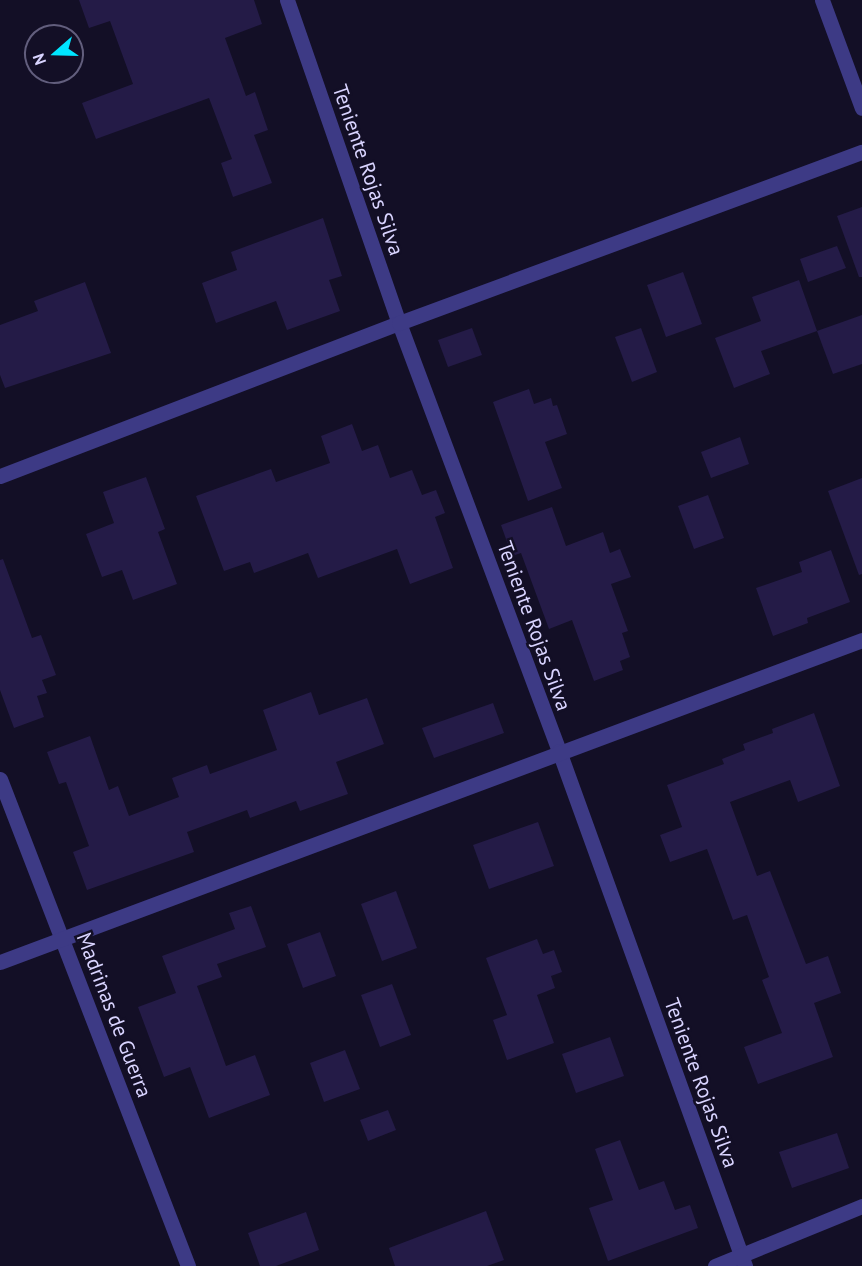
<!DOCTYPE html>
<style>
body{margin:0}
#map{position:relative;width:862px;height:1266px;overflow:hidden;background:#130f26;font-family:"PT Sans",sans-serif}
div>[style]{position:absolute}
.building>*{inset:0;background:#241b47}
.minor>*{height:15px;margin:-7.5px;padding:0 7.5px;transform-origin:7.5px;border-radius:7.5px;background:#3d3a85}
span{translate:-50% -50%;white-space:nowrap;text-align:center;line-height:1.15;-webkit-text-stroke:5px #130f26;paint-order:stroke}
.street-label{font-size:21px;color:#d9d4ff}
.north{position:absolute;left:24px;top:24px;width:60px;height:60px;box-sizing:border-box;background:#130f26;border:2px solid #625e7d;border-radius:50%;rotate:250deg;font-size:16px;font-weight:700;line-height:24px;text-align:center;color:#d9d4ff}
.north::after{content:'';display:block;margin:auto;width:21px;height:27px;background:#00e5ff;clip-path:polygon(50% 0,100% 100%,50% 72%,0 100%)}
</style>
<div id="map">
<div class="building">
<div style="clip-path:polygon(79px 0,254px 0,262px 24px,225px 38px,246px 96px,255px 92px,268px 130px,254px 135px,272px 183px,233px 197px,221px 163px,232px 159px,209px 98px,96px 139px,82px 103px,133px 84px,110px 21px,89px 28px)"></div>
<div style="clip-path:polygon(862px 207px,862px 277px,859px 277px,837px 216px)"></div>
<div style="clip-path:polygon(323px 218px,342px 276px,329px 280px,340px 311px,287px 330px,276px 301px,216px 323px,202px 283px,237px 270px,231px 252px)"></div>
<div style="clip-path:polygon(837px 246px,846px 268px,808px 282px,800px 259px)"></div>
<div style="clip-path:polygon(683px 272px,702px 324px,666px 337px,647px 285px)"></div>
<div style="clip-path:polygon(799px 280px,817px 331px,761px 351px,770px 374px,734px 388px,715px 338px,761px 321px,752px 297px)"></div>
<div style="clip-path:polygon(85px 282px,111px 353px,5px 388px,0 375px,0 325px,38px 311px,34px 301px)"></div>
<div style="clip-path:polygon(862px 315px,862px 364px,833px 374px,817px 331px)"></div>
<div style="clip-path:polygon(472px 328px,482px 355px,448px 367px,438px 340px)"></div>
<div style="clip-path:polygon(641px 328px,657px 372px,632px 382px,615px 337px)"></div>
<div style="clip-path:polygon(529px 389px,534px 404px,551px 398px,553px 406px,557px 405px,567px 434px,545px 442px,562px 488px,528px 501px,493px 402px)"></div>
<div style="clip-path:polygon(352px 424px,362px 451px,378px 445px,390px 478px,412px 470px,422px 495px,436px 490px,445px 513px,435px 517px,453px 568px,410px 584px,397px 549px,318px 578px,308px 553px,254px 573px,250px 562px,224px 571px,196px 496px,271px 469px,276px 482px,330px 463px,321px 436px)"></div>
<div style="clip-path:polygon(740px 437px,749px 464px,711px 478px,701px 452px)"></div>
<div style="clip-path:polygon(146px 477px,165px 529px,158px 532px,177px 584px,133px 600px,122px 570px,102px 577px,86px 534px,114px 523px,103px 492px)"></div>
<div style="clip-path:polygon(862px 478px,862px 574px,859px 575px,828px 491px)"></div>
<div style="clip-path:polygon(708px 495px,724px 538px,694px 549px,678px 506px)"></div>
<div style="clip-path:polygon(552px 507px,566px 546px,603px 532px,610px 553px,620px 549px,631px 577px,611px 584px,628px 631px,622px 633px,630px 657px,620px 661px,623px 670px,594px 681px,572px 620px,549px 629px,521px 553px,512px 556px,501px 525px)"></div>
<div style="clip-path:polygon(831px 550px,850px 602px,807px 618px,808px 623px,773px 636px,756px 588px,802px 572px,799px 562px)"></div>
<div style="clip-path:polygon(3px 559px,32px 638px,41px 635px,56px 675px,42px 680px,47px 693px,37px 696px,44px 717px,14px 728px,0 690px,0 560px)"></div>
<div style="clip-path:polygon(311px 692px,319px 715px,367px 698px,384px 744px,336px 762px,348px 794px,300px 811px,296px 801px,250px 818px,247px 810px,187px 832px,194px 852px,87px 890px,73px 852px,89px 846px,66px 782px,59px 784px,47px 752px,90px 736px,109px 790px,118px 786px,129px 816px,179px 797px,172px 778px,207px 765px,210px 774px,277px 750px,263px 710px)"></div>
<div style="clip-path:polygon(493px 703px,504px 733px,434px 758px,422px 728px)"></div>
<div style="clip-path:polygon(814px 713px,840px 786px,798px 802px,790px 780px,730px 802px,757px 876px,770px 871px,806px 964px,828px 956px,841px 993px,814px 1003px,833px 1057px,758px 1084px,744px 1047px,782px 1033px,762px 980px,769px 977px,747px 915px,733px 920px,707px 849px,670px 862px,660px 835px,682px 827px,667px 785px,724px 764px,722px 759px,745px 750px,743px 744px,773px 733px,772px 729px)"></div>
<div style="clip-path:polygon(538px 822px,554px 866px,489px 889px,473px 845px)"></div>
<div style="clip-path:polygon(396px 891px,417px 948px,382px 961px,361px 904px)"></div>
<div style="clip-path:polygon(251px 906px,266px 947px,217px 964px,222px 977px,197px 986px,226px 1066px,255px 1055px,270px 1095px,209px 1118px,190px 1067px,164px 1077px,138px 1007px,176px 993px,162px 956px,235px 929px,229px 913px)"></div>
<div style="clip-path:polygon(320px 932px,336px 976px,303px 988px,287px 944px)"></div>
<div style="clip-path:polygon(537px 939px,543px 954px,554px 950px,562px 972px,551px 976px,555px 988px,537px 995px,554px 1043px,507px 1060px,493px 1020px,507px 1015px,486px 958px)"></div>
<div style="clip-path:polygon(392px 984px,411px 1035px,380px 1047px,361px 995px)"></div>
<div style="clip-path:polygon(610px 1037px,624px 1076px,576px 1093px,562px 1054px)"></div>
<div style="clip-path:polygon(345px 1050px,360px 1089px,324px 1102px,310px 1063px)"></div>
<div style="clip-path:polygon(388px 1110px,396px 1130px,368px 1141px,360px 1120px)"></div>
<div style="clip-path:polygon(837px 1133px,849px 1168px,792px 1188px,779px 1152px)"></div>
<div style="clip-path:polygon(620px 1140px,639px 1190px,664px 1181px,675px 1210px,690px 1205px,698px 1228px,608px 1261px,589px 1208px,613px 1200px,595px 1149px)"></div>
<div style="clip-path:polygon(486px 1211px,504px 1260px,487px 1266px,395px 1266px,389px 1248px)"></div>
<div style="clip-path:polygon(306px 1212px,319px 1250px,276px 1266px,260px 1266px,248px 1233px)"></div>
</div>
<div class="minor">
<div style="left:287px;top:0;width:342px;rotate:70.9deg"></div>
<div style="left:399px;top:323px;width:457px;rotate:69.5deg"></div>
<div style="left:559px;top:751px;width:548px;rotate:70.14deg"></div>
<div style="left:822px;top:0;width:115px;rotate:69.7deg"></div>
<div style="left:0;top:476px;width:427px;rotate:-21deg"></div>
<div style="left:399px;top:323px;width:494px;rotate:-20.3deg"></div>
<div style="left:0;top:779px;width:522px;rotate:68.89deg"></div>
<div style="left:0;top:962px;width:920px;rotate:-20.48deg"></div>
<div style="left:715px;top:1266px;width:159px;rotate:-22.2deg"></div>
</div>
<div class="street-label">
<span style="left:368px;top:170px;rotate:71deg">Teniente Rojas Silva</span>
<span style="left:534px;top:626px;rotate:70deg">Teniente Rojas Silva</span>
<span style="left:114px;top:1015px;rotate:69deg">Madrinas de Guerra</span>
<span style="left:701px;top:1083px;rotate:70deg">Teniente Rojas Silva</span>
</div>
<div class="north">N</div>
</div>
